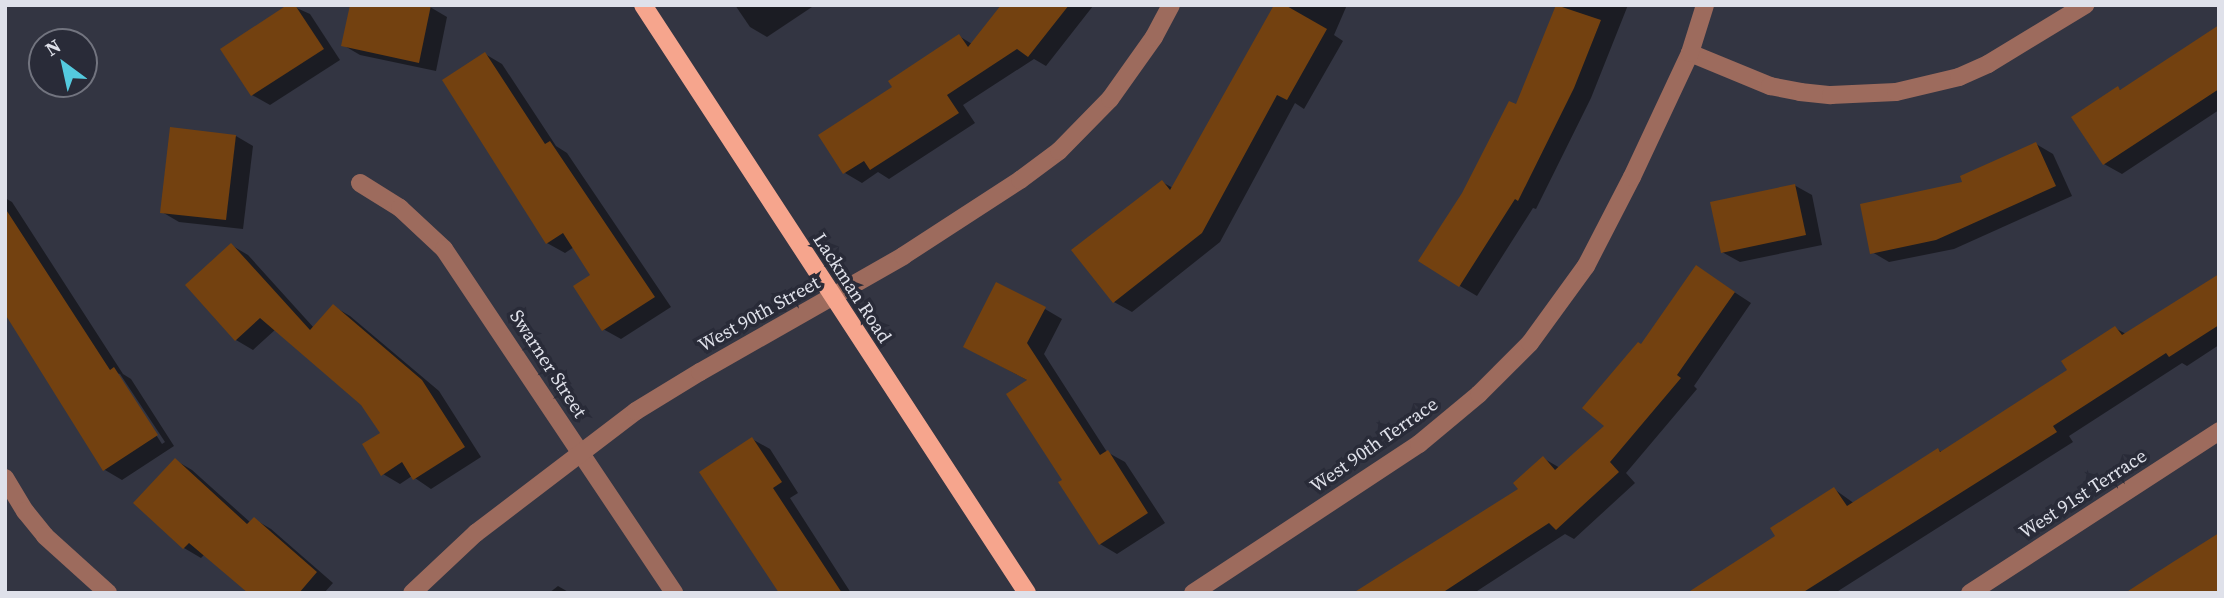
<!DOCTYPE html>
<style>
body{margin:0}
#map{position:relative;width:2224px;height:598px;overflow:hidden;background:#333542;font-family:"Source Serif 4",serif}
div>[style]{position:absolute}
.shadow>*{inset:0;background:#0007}
.building>*{inset:0;background:#734110}
.minor>*{height:18px;margin:-9px;padding:0 9px;transform-origin:9px;border-radius:9px;background:#9d6b5d}
.major>*{height:18px;margin:-9px;padding:0 9px;transform-origin:9px;border-radius:9px;background:#f6a58d}
span{translate:-50% -50%;white-space:nowrap;text-align:center;line-height:1.15;-webkit-text-stroke:7px #292b38;paint-order:stroke}
.street-label{font-size:19px;color:#dfe1ea}
.frame{position:absolute;inset:0;border:7px solid #dfe1ea;pointer-events:none}
.north{position:absolute;left:28px;top:28px;width:70px;height:70px;box-sizing:border-box;background:#292b38;border:2px solid #72747f;border-radius:50%;rotate:327deg;font-size:19px;font-weight:700;line-height:28px;text-align:center;color:#dfe1ea}
.north::after{content:'';display:block;margin:auto;width:24px;height:32px;background:#54cade;clip-path:polygon(50% 0,100% 100%,50% 72%,0 100%)}
</style>
<div id="map">
<div class="shadow">
<div style="clip-path:polygon(290px 5px,310px 14px,340px 60px,270px 105px,252px 95px,223px 49px)"></div>
<div style="clip-path:polygon(735px 5px,815px 5px,767px 37px,750px 27px)"></div>
<div style="clip-path:polygon(1003px 5px,1093px 6px,1046px 66px,1034px 59px,963px 105px,975px 123px,889px 179px,878px 172px,862px 183px,845px 173px,895px 87px,959px 36px,972px 44px)"></div>
<div style="clip-path:polygon(1276px 5px,1347px 5px,1334px 35px,1343px 41px,1304px 109px,1295px 103px,1220px 242px,1132px 312px,1114px 302px,1162px 182px,1173px 188px)"></div>
<div style="clip-path:polygon(1557px 5px,1628px 5px,1591px 98px,1536px 209px,1533px 208px,1477px 296px,1460px 286px,1517px 106px)"></div>
<div style="clip-path:polygon(430px 7px,447px 17px,436px 71px,360px 55px,343px 45px)"></div>
<div style="clip-path:polygon(2219px 26px,2219px 110px,2122px 174px,2104px 164px,2118px 88px,2122px 91px)"></div>
<div style="clip-path:polygon(485px 54px,502px 64px,556px 146px,567px 153px,671px 307px,621px 339px,603px 329px,593px 276px,574px 247px,565px 253px,547px 243px)"></div>
<div style="clip-path:polygon(236px 136px,253px 146px,243px 229px,179px 222px,162px 212px)"></div>
<div style="clip-path:polygon(2036px 144px,2053px 154px,2072px 196px,1954px 249px,1889px 262px,1872px 252px,1965px 184px)"></div>
<div style="clip-path:polygon(1794px 185px,1812px 195px,1822px 245px,1740px 262px,1722px 252px)"></div>
<div style="clip-path:polygon(evenodd,5px 198px,12px 202px,123px 374px,131px 379px,174px 446px,122px 480px,105px 470px,5px 298px,5px 198px,116px 373px,120px 374px,165px 442px,162px 444px,116px 373px)"></div>
<div style="clip-path:polygon(231px 245px,248px 255px,314px 328px,333px 306px,350px 316px,439px 391px,481px 457px,431px 489px,412px 476px,400px 484px,383px 474px,382px 434px,363px 403px,276px 329px,253px 350px,236px 340px)"></div>
<div style="clip-path:polygon(1696px 267px,1751px 303px,1694px 386px,1697px 389px,1626px 473px,1635px 483px,1574px 539px,1565px 534px,1474px 593px,1356px 593px,1521px 489px,1543px 458px,1560px 468px,1606px 426px,1642px 346px)"></div>
<div style="clip-path:polygon(2219px 275px,2219px 345px,2187px 366px,2182px 363px,2069px 436px,2073px 442px,1835px 593px,1693px 593px,1778px 536px,1834px 489px,1855px 504px,1938px 450px,1942px 452px,2069px 370px,2115px 328px,2126px 334px)"></div>
<div style="clip-path:polygon(1045px 309px,1062px 319px,1044px 354px,1107px 452px,1125px 462px,1165px 523px,1117px 554px,1100px 544px,1064px 480px,1029px 381px,982px 356px)"></div>
<div style="clip-path:polygon(752px 439px,770px 449px,798px 493px,790px 498px,851px 593px,779px 593px)"></div>
<div style="clip-path:polygon(175px 460px,192px 470px,251px 523px,254px 519px,271px 529px,333px 583px,324px 593px,251px 593px,205px 554px,201px 558px,184px 548px,136px 503px)"></div>
<div style="clip-path:polygon(558px 586px,570px 593px,549px 593px)"></div>
</div>
<div class="building">
<div style="clip-path:polygon(287px 5px,295px 5px,324px 49px,251px 96px,220px 49px)"></div>
<div style="clip-path:polygon(350px 5px,431px 5px,419px 63px,341px 46px)"></div>
<div style="clip-path:polygon(1001px 5px,1069px 5px,1028px 57px,1017px 49px,947px 95px,959px 113px,870px 170px,864px 161px,843px 174px,818px 135px,892px 87px,888px 81px,959px 34px,968px 47px)"></div>
<div style="clip-path:polygon(1274px 5px,1285px 5px,1327px 29px,1287px 100px,1277px 95px,1202px 233px,1113px 303px,1071px 250px,1162px 180px,1170px 190px)"></div>
<div style="clip-path:polygon(1556px 5px,1601px 20px,1574px 88px,1518px 201px,1515px 199px,1459px 287px,1418px 261px,1462px 193px,1509px 101px,1516px 104px)"></div>
<div style="clip-path:polygon(2219px 25px,2219px 89px,2103px 165px,2071px 117px,2118px 86px,2120px 90px)"></div>
<div style="clip-path:polygon(485px 52px,545px 144px,550px 141px,655px 297px,602px 331px,573px 286px,590px 275px,563px 233px,546px 244px,442px 80px)"></div>
<div style="clip-path:polygon(170px 127px,236px 135px,226px 220px,160px 213px)"></div>
<div style="clip-path:polygon(2036px 142px,2056px 186px,1936px 240px,1870px 254px,1860px 204px,1962px 182px,1960px 176px)"></div>
<div style="clip-path:polygon(1795px 184px,1806px 235px,1721px 253px,1710px 202px)"></div>
<div style="clip-path:polygon(5px 208px,110px 370px,114px 367px,158px 435px,103px 471px,5px 314px)"></div>
<div style="clip-path:polygon(231px 243px,310px 330px,333px 304px,422px 380px,465px 447px,413px 480px,402px 462px,381px 476px,362px 444px,380px 433px,361px 405px,260px 318px,235px 341px,185px 285px)"></div>
<div style="clip-path:polygon(1696px 265px,1735px 292px,1677px 375px,1681px 378px,1610px 462px,1619px 472px,1556px 530px,1549px 523px,1442px 593px,1353px 593px,1518px 489px,1513px 483px,1543px 456px,1555px 470px,1604px 426px,1582px 408px,1638px 342px,1641px 344px)"></div>
<div style="clip-path:polygon(2219px 274px,2219px 325px,2169px 357px,2166px 353px,2053px 426px,2057px 432px,1802px 593px,1687px 593px,1775px 536px,1770px 528px,1834px 487px,1847px 506px,1938px 448px,1940px 452px,2067px 370px,2061px 361px,2115px 326px,2122px 335px)"></div>
<div style="clip-path:polygon(996px 282px,1046px 307px,1027px 343px,1100px 455px,1108px 450px,1148px 513px,1099px 545px,1058px 482px,1062px 480px,1006px 394px,1027px 380px,963px 347px)"></div>
<div style="clip-path:polygon(752px 437px,782px 482px,773px 488px,842px 593px,779px 593px,699px 472px)"></div>
<div style="clip-path:polygon(175px 458px,247px 524px,254px 517px,317px 572px,299px 593px,248px 593px,189px 543px,183px 549px,133px 503px)"></div>
<div style="clip-path:polygon(2219px 533px,2219px 593px,2125px 593px,2173px 562px)"></div>
</div>
<div class="minor">
<div style="left:1690px;top:53px;width:87px;rotate:22.4deg"></div>
<div style="left:1770px;top:86px;width:31px;rotate:11deg"></div>
<div style="left:1800px;top:92px;width:31px;rotate:6deg"></div>
<div style="left:1831px;top:95px;width:65px;rotate:-2.6deg"></div>
<div style="left:1896px;top:92px;width:65px;rotate:-13.4deg"></div>
<div style="left:1959px;top:77px;width:32px;rotate:-24deg"></div>
<div style="left:1988px;top:64px;width:114px;rotate:-31.3deg"></div>
<div style="left:360px;top:183px;width:47px;rotate:32deg"></div>
<div style="left:400px;top:208px;width:60px;rotate:43deg"></div>
<div style="left:444px;top:249px;width:414px;rotate:56.2deg"></div>
<div style="left:5px;top:478px;width:39px;rotate:59deg"></div>
<div style="left:25px;top:511px;width:32px;rotate:51deg"></div>
<div style="left:45px;top:536px;width:85px;rotate:42.1deg"></div>
<div style="left:412px;top:593px;width:88px;rotate:-43.2deg"></div>
<div style="left:476px;top:533px;width:201px;rotate:-37.3deg"></div>
<div style="left:636px;top:411px;width:75px;rotate:-31.4deg"></div>
<div style="left:700px;top:372px;width:234px;rotate:-29.7deg"></div>
<div style="left:903px;top:256px;width:140px;rotate:-33deg"></div>
<div style="left:1020px;top:180px;width:49px;rotate:-36.6deg"></div>
<div style="left:1059px;top:151px;width:73px;rotate:-45.6deg"></div>
<div style="left:1110px;top:99px;width:76px;rotate:-54.6deg"></div>
<div style="left:1154px;top:37px;width:36px;rotate:-62deg"></div>
<div style="left:1193px;top:593px;width:271px;rotate:-33.4deg"></div>
<div style="left:1419px;top:444px;width:78px;rotate:-39.8deg"></div>
<div style="left:1479px;top:394px;width:72px;rotate:-45deg"></div>
<div style="left:1530px;top:343px;width:95px;rotate:-54deg"></div>
<div style="left:1586px;top:266px;width:100px;rotate:-62.7deg"></div>
<div style="left:1632px;top:177px;width:137px;rotate:-64.9deg"></div>
<div style="left:1690px;top:53px;width:50px;rotate:-72.6deg"></div>
<div style="left:1970px;top:593px;width:297px;rotate:-33deg"></div>
</div>
<div class="major">
<div style="left:643px;top:5px;width:702px;rotate:56.85deg"></div>
</div>
<div class="street-label">
<span style="left:852px;top:288px;rotate:57deg">Lackman Road</span>
<span style="left:759px;top:314px;rotate:-29deg">West 90th Street</span>
<span style="left:548px;top:364px;rotate:57deg">Swarner Street</span>
<span style="left:1374px;top:445px;rotate:-35deg">West 90th Terrace</span>
<span style="left:2083px;top:494px;rotate:-33deg">West 91st Terrace</span>
</div>
<div class="frame"></div>
<div class="north">N</div>
</div>
